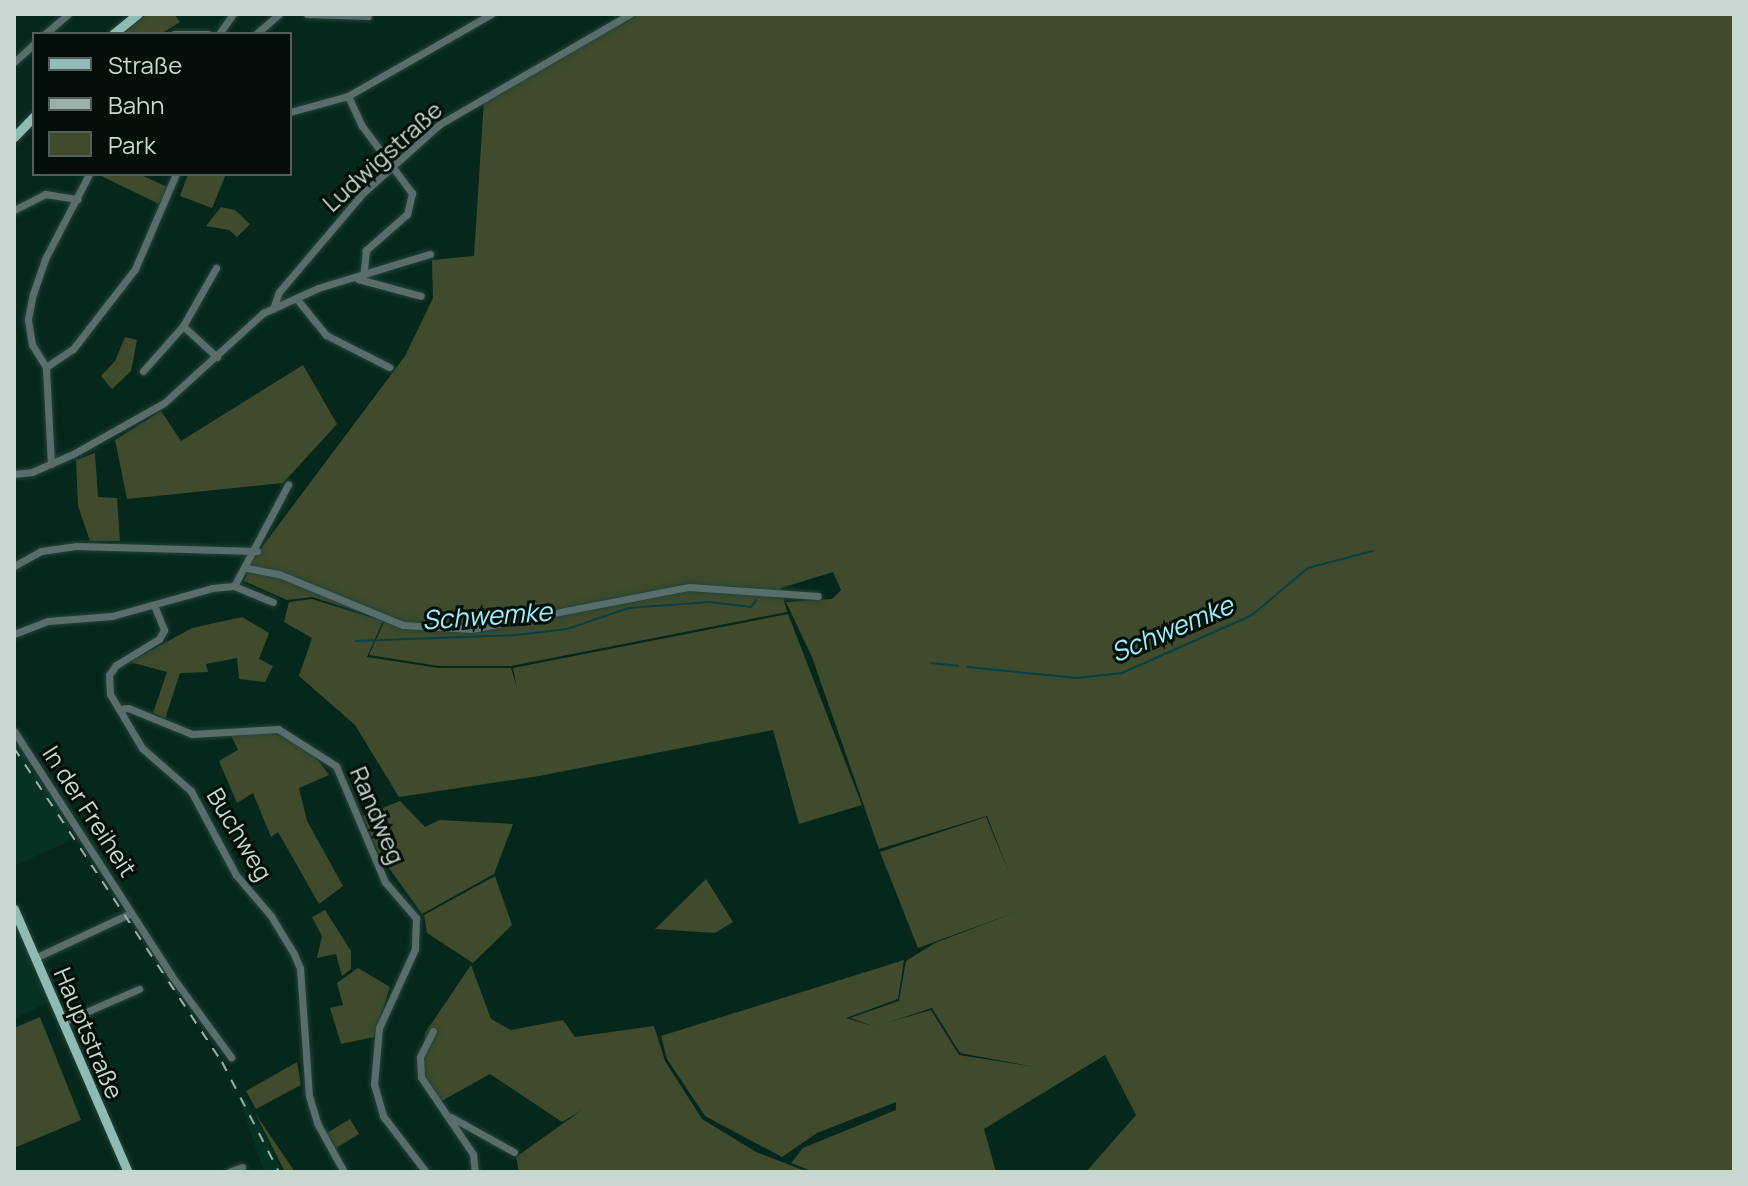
<!DOCTYPE html>
<meta charset="utf-8">
<style>
body{margin:0}
#map{position:relative;width:1748px;height:1186px;overflow:hidden;background:#06281c;font-family:Manrope,sans-serif}
div>[style]{position:absolute}
.built>*{inset:0;background:#063224}
.green>*{inset:0;background:#3f4b2c}
.stream>*{height:2px;margin:-1px;padding:0 1px;transform-origin:1px;border-radius:1px;background:#084046}
.roads{filter:drop-shadow(0 0 2px #254439) drop-shadow(0 0 2px #254439)}
.minor>*{height:7px;margin:-3.5px;padding:0 3.5px;transform-origin:3.5px;border-radius:3.5px;background:#596d6b}
.major>*{height:9px;margin:-4.5px;padding:0 4.5px;transform-origin:4.5px;border-radius:4.5px;background:#90bbb5}
.rail>*{height:2px;margin-top:-1px;transform-origin:0;background:repeating-linear-gradient(90deg,#9bb1a8 0 10px,transparent 0 20px)}
span{translate:-50% -50%;white-space:nowrap;text-align:center;line-height:1.15;-webkit-text-stroke:6px #030e09;paint-order:stroke}
.street-label{font-size:24px;color:#c6d8d0}
.water-label{font-size:26px;color:#9af0fd;font-style:italic}
.frame{position:absolute;inset:0;border:16px solid #c6d8d0;pointer-events:none}
.legend{position:absolute;left:32px;top:32px;width:260px;height:144px;box-sizing:border-box;background:#030e09;border:2px solid #515f59;margin:0;padding:10px 14px;list-style:none;font-size:24px;color:#c6d8d0}
.legend li{display:flex;align-items:center;gap:16px;height:40px}
.legend b{width:40px;border:2px solid #515f59}
</style>
<div id="map">
<div class="built">
<div style="clip-path:polygon(14px 734px,68px 818px,70px 841px,14px 866px)"></div>
<div style="clip-path:polygon(14px 919px,49px 1002px,14px 1019px)"></div>
<div style="clip-path:polygon(245px 1098px,265px 1136px,283px 1172px,264px 1172px,240px 1100px)"></div>
</div>
<div class="green">
<div style="clip-path:polygon(147px 14px,174px 14px,180px 22px,161px 34px,122px 34px)"></div>
<div style="clip-path:polygon(evenodd,636px 14px,1734px 14px,1734px 1172px,1086px 1172px,1136px 1115px,1105px 1055px,984px 1129px,996px 1172px,814px 1172px,791px 1163px,803px 1148px,896px 1110px,896px 1102px,817px 1133px,782px 1157px,705px 1116px,667px 1059px,661px 1036px,904px 960px,898px 999px,846px 1018px,875px 1027px,850px 1018px,899px 1001px,906px 961px,935px 943px,1024px 909px,918px 948px,880px 852px,986px 817px,1010px 875px,987px 816px,879px 849px,812px 657px,786px 602px,832px 599px,841px 590px,833px 572px,781px 588px,787px 612px,511px 666px,439px 666px,369px 655px,385px 620px,312px 597px,287px 600px,244px 581px,253px 559px,405px 356px,433px 298px,432px 260px,474px 256px,484px 99px,636px 14px,932px 1008px,960px 1053px,1035px 1067px,959px 1055px,931px 1010px,886px 1023px,932px 1008px)"></div>
<div style="clip-path:polygon(97px 174px,139px 174px,167px 187px,159px 204px)"></div>
<div style="clip-path:polygon(188px 174px,226px 174px,212px 208px,180px 196px)"></div>
<div style="clip-path:polygon(221px 207px,235px 210px,250px 224px,237px 237px,229px 230px,206px 226px)"></div>
<div style="clip-path:polygon(125px 337px,137px 340px,131px 371px,112px 389px,101px 376px,115px 361px)"></div>
<div style="clip-path:polygon(303px 365px,337px 424px,283px 483px,127px 499px,115px 440px,161px 411px,181px 441px)"></div>
<div style="clip-path:polygon(95px 453px,98px 497px,117px 498px,120px 541px,90px 541px,78px 506px,76px 460px)"></div>
<div style="clip-path:polygon(312px 599px,383px 621px,367px 657px,439px 668px,511px 668px,517px 688px,513px 668px,788px 614px,862px 805px,799px 824px,773px 730px,539px 776px,399px 797px,355px 725px,299px 676px,312px 638px,284px 622px,289px 602px)"></div>
<div style="clip-path:polygon(242px 617px,269px 633px,259px 659px,273px 666px,265px 682px,239px 679px,237px 658px,206px 664px,208px 672px,180px 673px,165px 719px,153px 713px,167px 672px,130px 662px,192px 628px)"></div>
<div style="clip-path:polygon(229px 731px,272px 731px,304px 742px,329px 775px,299px 788px,307px 821px,343px 886px,319px 904px,278px 832px,271px 837px,253px 793px,237px 803px,219px 761px,238px 750px)"></div>
<div style="clip-path:polygon(400px 801px,425px 827px,440px 820px,513px 824px,494px 874px,422px 914px,378px 853px,363px 816px)"></div>
<div style="clip-path:polygon(495px 876px,512px 925px,473px 963px,427px 933px,424px 915px)"></div>
<div style="clip-path:polygon(706px 879px,733px 922px,715px 933px,655px 929px)"></div>
<div style="clip-path:polygon(325px 910px,351px 951px,351px 969px,342px 976px,336px 954px,317px 958px,322px 936px,312px 917px)"></div>
<div style="clip-path:polygon(471px 965px,491px 1019px,511px 1030px,563px 1020px,575px 1037px,654px 1026px,665px 1061px,702px 1119px,756px 1152px,808px 1172px,519px 1172px,516px 1157px,582px 1110px,562px 1122px,490px 1074px,438px 1103px,424px 1082px,425px 1033px)"></div>
<div style="clip-path:polygon(358px 968px,390px 987px,374px 1037px,341px 1044px,330px 1008px,343px 1005px,337px 983px)"></div>
<div style="clip-path:polygon(40px 1017px,81px 1120px,14px 1148px,14px 1028px)"></div>
<div style="clip-path:polygon(297px 1062px,301px 1085px,256px 1109px,246px 1091px)"></div>
<div style="clip-path:polygon(255px 1113px,295px 1172px,285px 1172px)"></div>
<div style="clip-path:polygon(350px 1119px,359px 1134px,336px 1148px,327px 1133px)"></div>
</div>
<div class="stream">
<div style="left:356px;top:641px;width:161px;rotate:-2.1deg"></div>
<div style="left:517px;top:635px;width:50px;rotate:-6.8deg"></div>
<div style="left:567px;top:629px;width:65px;rotate:-18.7deg"></div>
<div style="left:629px;top:608px;width:80px;rotate:-4.3deg"></div>
<div style="left:709px;top:602px;width:42px;rotate:6.8deg"></div>
<div style="left:751px;top:607px;width:9px;rotate:-54deg"></div>
<div style="left:931px;top:663px;width:27px;rotate:6deg"></div>
<div style="left:967px;top:667px;width:111px;rotate:5.7deg"></div>
<div style="left:1077px;top:678px;width:45px;rotate:-6.3deg"></div>
<div style="left:1122px;top:673px;width:142px;rotate:-24deg"></div>
<div style="left:1252px;top:615px;width:73px;rotate:-40deg"></div>
<div style="left:1308px;top:568px;width:67px;rotate:-14.7deg"></div>
</div>
<div class="roads">
<div class="minor">
<div style="left:307px;top:14px;width:61px;rotate:1.9deg"></div>
<div style="left:45px;top:34px;width:30px;rotate:-41deg"></div>
<div style="left:174px;top:34px;width:34px"></div>
<div style="left:219px;top:34px;width:24px;rotate:-55deg"></div>
<div style="left:256px;top:34px;width:30px;rotate:-41deg"></div>
<div style="left:14px;top:62px;width:27px;rotate:-42deg"></div>
<div style="left:348px;top:96px;width:33px;rotate:65deg"></div>
<div style="left:362px;top:126px;width:84px;rotate:53.3deg"></div>
<div style="left:412px;top:193px;width:22px;rotate:103deg"></div>
<div style="left:407px;top:214px;width:55px;rotate:138.7deg"></div>
<div style="left:366px;top:250px;width:27px;rotate:96deg"></div>
<div style="left:290px;top:112px;width:60px;rotate:-15.4deg"></div>
<div style="left:348px;top:96px;width:165px;rotate:-29.8deg"></div>
<div style="left:14px;top:210px;width:35px;rotate:-27deg"></div>
<div style="left:45px;top:194px;width:33px;rotate:9deg"></div>
<div style="left:358px;top:279px;width:65px;rotate:15.1deg"></div>
<div style="left:296px;top:298px;width:48px;rotate:51deg"></div>
<div style="left:326px;top:335px;width:71px;rotate:26.9deg"></div>
<div style="left:273px;top:309px;width:18px;rotate:-71deg"></div>
<div style="left:279px;top:292px;width:130px;rotate:-49.7deg"></div>
<div style="left:363px;top:193px;width:103px;rotate:-41.9deg"></div>
<div style="left:440px;top:124px;width:220px;rotate:-30.1deg"></div>
<div style="left:183px;top:326px;width:46px;rotate:42.4deg"></div>
<div style="left:46px;top:367px;width:26px;rotate:-122deg"></div>
<div style="left:32px;top:345px;width:26px;rotate:-99deg"></div>
<div style="left:28px;top:319px;width:25px;rotate:-79deg"></div>
<div style="left:33px;top:294px;width:37px;rotate:-71deg"></div>
<div style="left:45px;top:259px;width:96px;rotate:-62.6deg"></div>
<div style="left:143px;top:371px;width:60px;rotate:-48.4deg"></div>
<div style="left:183px;top:326px;width:67px;rotate:-60.4deg"></div>
<div style="left:51px;top:464px;width:97px;rotate:-93deg"></div>
<div style="left:46px;top:367px;width:32px;rotate:-34deg"></div>
<div style="left:73px;top:349px;width:101px;rotate:-52.2deg"></div>
<div style="left:135px;top:269px;width:103px;rotate:-66.7deg"></div>
<div style="left:14px;top:474px;width:18px;rotate:-6deg"></div>
<div style="left:32px;top:472px;width:45px;rotate:-23.7deg"></div>
<div style="left:73px;top:454px;width:104px;rotate:-29.3deg"></div>
<div style="left:164px;top:403px;width:134px;rotate:-42.3deg"></div>
<div style="left:263px;top:313px;width:60px;rotate:-24.4deg"></div>
<div style="left:318px;top:288px;width:117px;rotate:-16.9deg"></div>
<div style="left:14px;top:566px;width:31px;rotate:-29deg"></div>
<div style="left:41px;top:551px;width:35px;rotate:-8deg"></div>
<div style="left:76px;top:546px;width:181px;rotate:1.6deg"></div>
<div style="left:247px;top:568px;width:33px;rotate:11deg"></div>
<div style="left:279px;top:574px;width:134px;rotate:22.4deg"></div>
<div style="left:403px;top:625px;width:69px;rotate:3.3deg"></div>
<div style="left:472px;top:629px;width:221px;rotate:-11deg"></div>
<div style="left:689px;top:587px;width:129px;rotate:4deg"></div>
<div style="left:234px;top:586px;width:115px;rotate:-61.9deg"></div>
<div style="left:154px;top:605px;width:27px;rotate:68deg"></div>
<div style="left:164px;top:630px;width:10px;rotate:119deg"></div>
<div style="left:159px;top:639px;width:50px;rotate:148.8deg"></div>
<div style="left:116px;top:665px;width:12px;rotate:125deg"></div>
<div style="left:109px;top:675px;width:19px;rotate:87deg"></div>
<div style="left:110px;top:694px;width:63px;rotate:59.3deg"></div>
<div style="left:142px;top:748px;width:65px;rotate:41.3deg"></div>
<div style="left:191px;top:791px;width:95px;rotate:61.8deg"></div>
<div style="left:236px;top:875px;width:54px;rotate:49.5deg"></div>
<div style="left:271px;top:916px;width:44px;rotate:58.8deg"></div>
<div style="left:294px;top:954px;width:15px;rotate:67deg"></div>
<div style="left:300px;top:968px;width:128px;rotate:86deg"></div>
<div style="left:309px;top:1096px;width:28px;rotate:73deg"></div>
<div style="left:317px;top:1123px;width:56px;rotate:61.1deg"></div>
<div style="left:14px;top:634px;width:36px;rotate:-21deg"></div>
<div style="left:48px;top:621px;width:64px;rotate:-4.5deg"></div>
<div style="left:112px;top:616px;width:104px;rotate:-15.6deg"></div>
<div style="left:212px;top:588px;width:22px;rotate:-5deg"></div>
<div style="left:234px;top:586px;width:42px;rotate:22.3deg"></div>
<div style="left:119px;top:709px;width:9px;rotate:-6deg"></div>
<div style="left:128px;top:708px;width:69px;rotate:22.1deg"></div>
<div style="left:192px;top:734px;width:86px;rotate:-3.3deg"></div>
<div style="left:278px;top:729px;width:69px;rotate:32.5deg"></div>
<div style="left:336px;top:766px;width:126px;rotate:67.1deg"></div>
<div style="left:385px;top:882px;width:48px;rotate:49.3deg"></div>
<div style="left:416px;top:918px;width:31px;rotate:92deg"></div>
<div style="left:415px;top:949px;width:87px;rotate:114.5deg"></div>
<div style="left:379px;top:1028px;width:56px;rotate:95.1deg"></div>
<div style="left:374px;top:1084px;width:33px;rotate:74deg"></div>
<div style="left:383px;top:1116px;width:71px;rotate:52.5deg"></div>
<div style="left:14px;top:731px;width:290px;rotate:57.2deg"></div>
<div style="left:171px;top:975px;width:102px;rotate:53.8deg"></div>
<div style="left:35px;top:958px;width:106px;rotate:-25.1deg"></div>
<div style="left:63px;top:1022px;width:83px;rotate:-23.5deg"></div>
<div style="left:433px;top:1031px;width:29px;rotate:117deg"></div>
<div style="left:420px;top:1057px;width:20px;rotate:87deg"></div>
<div style="left:421px;top:1077px;width:93px;rotate:56deg"></div>
<div style="left:473px;top:1154px;width:18px;rotate:84deg"></div>
<div style="left:451px;top:1117px;width:72px;rotate:29.1deg"></div>
<div style="left:229px;top:1172px;width:14px;rotate:-21deg"></div>
</div>
<div class="major">
<div style="left:113px;top:34px;width:32px;rotate:-39deg"></div>
<div style="left:14px;top:137px;width:29px;rotate:-46deg"></div>
<div style="left:14px;top:909px;width:287px;rotate:66.6deg"></div>
</div>
</div>
<div class="rail">
<div style="left:14px;top:748px;width:377px;rotate:56.5deg"></div>
<div style="left:222px;top:1062px;width:124px;rotate:62.6deg"></div>
</div>
<div class="street-label">
<span style="left:382px;top:156px;rotate:-42deg">Ludwigstraße</span>
<span style="left:90px;top:811px;rotate:57deg">In der Freiheit</span>
<span style="left:378px;top:815px;rotate:67deg">Randweg</span>
<span style="left:240px;top:834px;rotate:59deg">Buchweg</span>
<span style="left:89px;top:1033px;rotate:67deg">Hauptstraße</span>
</div>
<div class="water-label">
<span style="left:487px;top:616px;rotate:-4deg">Schwemke</span>
<span style="left:1172px;top:629px;rotate:-23deg">Schwemke</span>
</div>
<div class="frame"></div>
<ul class="legend">
<li><b style="height:10px;background:#90bbb5"></b>Straße</li>
<li><b style="height:10px;background:#9bb1a8"></b>Bahn</li>
<li><b style="height:22px;background:#3f4b2c"></b>Park</li>
</ul>
</div>
